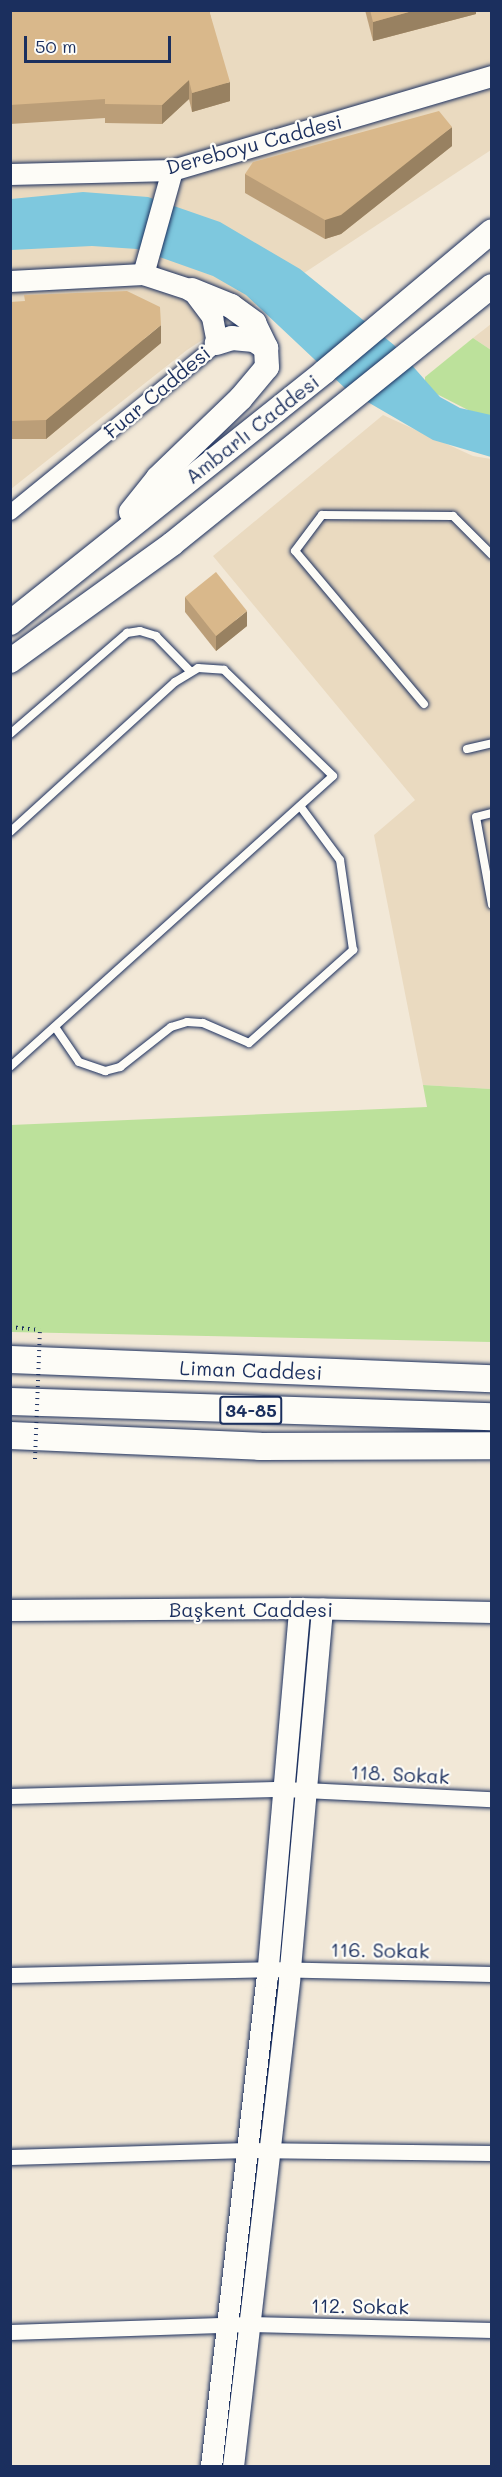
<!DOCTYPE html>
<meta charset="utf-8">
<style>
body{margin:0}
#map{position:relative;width:502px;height:2477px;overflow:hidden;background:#f2e8d7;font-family:Mali,sans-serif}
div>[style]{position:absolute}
.built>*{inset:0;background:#eadac0}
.green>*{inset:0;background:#bce19b}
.water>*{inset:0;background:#7ec8de}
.path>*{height:4px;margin-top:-2px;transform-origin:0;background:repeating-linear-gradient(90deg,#1b2f5e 0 1.5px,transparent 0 6px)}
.roads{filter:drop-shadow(0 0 2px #1b2f5e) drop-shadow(0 0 2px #1b2f5e)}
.lane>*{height:8px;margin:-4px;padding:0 4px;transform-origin:4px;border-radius:4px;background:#fdfcf7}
.street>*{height:15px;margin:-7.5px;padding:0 7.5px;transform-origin:7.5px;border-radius:7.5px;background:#fdfcf7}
.secondary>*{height:21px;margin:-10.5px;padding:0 10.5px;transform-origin:10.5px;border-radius:10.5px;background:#fdfcf7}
.primary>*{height:24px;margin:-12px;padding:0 12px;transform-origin:12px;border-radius:12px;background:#fdfcf7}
.highway>*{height:27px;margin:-13.5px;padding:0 13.5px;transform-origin:13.5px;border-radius:13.5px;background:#fdfcf7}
.path-bridge>*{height:4px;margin-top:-2px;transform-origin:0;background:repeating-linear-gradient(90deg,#1b2f5e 0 1.5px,transparent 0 6px)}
.wall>*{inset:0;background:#bb9e78}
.shaded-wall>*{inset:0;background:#988161}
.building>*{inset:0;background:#d9b88b}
span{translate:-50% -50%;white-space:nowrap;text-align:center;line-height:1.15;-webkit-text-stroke:4.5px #fdfcf7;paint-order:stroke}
.shield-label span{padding:2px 4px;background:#fdfcf7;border:2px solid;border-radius:4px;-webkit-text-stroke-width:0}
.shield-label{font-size:18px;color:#1b2f5e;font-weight:700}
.street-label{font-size:20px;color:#1b2f5e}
.frame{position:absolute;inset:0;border:12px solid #1b2f5e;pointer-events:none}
.scale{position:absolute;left:24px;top:36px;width:147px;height:27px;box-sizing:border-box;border:3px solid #1b2f5e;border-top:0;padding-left:8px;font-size:18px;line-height:21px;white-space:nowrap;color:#1b2f5e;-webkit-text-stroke:4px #fdfcf7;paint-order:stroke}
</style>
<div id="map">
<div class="built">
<div style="clip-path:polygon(11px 11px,491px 11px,491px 150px,187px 350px,11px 489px)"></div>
<div style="clip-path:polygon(491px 324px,491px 350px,473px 338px)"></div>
<div style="clip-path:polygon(383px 415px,473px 456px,491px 459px,491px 1089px,423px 1085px,374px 835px,415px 800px,213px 556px)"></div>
</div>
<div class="green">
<div style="clip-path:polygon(473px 338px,491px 350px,491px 416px,470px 411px,425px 388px,425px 377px)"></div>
<div style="clip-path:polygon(423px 1085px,491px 1089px,491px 1342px,11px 1332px,11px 1125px,427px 1107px)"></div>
</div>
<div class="water">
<div style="clip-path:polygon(83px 192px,148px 197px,220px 222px,300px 269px,394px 345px,440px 397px,460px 408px,491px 415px,491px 457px,433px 440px,347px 390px,246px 295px,213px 276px,137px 249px,92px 246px,11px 250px,11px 199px)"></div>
</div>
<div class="path">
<div style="left:10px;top:1327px;width:30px;rotate:6deg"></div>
</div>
<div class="roads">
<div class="lane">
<div style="left:424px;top:704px;width:200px;rotate:-130.1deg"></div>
<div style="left:295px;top:551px;width:45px;rotate:-53.1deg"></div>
<div style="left:322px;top:515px;width:131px;rotate:0.4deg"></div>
<div style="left:453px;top:516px;width:55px;rotate:45deg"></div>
<div style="left:10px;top:734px;width:155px;rotate:-40.8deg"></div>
<div style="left:127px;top:633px;width:13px;rotate:-9deg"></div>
<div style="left:140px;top:631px;width:17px;rotate:17deg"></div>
<div style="left:156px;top:636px;width:49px;rotate:45.8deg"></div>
<div style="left:467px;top:749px;width:26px;rotate:-13deg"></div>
<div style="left:492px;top:813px;width:16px;rotate:166deg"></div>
<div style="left:476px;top:817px;width:89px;rotate:79.7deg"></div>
<div style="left:10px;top:832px;width:223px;rotate:-42.3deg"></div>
<div style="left:175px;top:682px;width:27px;rotate:-31deg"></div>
<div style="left:198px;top:668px;width:26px;rotate:4deg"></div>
<div style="left:224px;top:670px;width:152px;rotate:44.2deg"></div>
<div style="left:333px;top:776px;width:435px;rotate:138deg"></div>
<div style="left:55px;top:1027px;width:42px;rotate:55.6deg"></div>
<div style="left:79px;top:1062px;width:28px;rotate:19deg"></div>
<div style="left:105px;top:1071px;width:16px;rotate:-15deg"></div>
<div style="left:120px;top:1067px;width:65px;rotate:-38.1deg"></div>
<div style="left:171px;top:1027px;width:17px;rotate:-17deg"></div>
<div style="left:187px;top:1022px;width:16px;rotate:4deg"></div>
<div style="left:203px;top:1023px;width:50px;rotate:23.5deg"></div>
<div style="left:249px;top:1043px;width:140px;rotate:-41.8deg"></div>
<div style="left:353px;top:950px;width:91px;rotate:-98.2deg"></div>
<div style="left:340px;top:860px;width:67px;rotate:-126.5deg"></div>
</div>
<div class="street">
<div style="left:10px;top:512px;width:267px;rotate:-39.2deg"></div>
<div style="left:10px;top:1796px;width:274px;rotate:-1.5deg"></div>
<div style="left:284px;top:1789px;width:208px;rotate:2.8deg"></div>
<div style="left:10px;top:1975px;width:257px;rotate:-1.3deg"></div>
<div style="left:267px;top:1969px;width:225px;rotate:1.3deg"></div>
<div style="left:10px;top:2157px;width:237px;rotate:-1.7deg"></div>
<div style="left:247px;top:2150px;width:245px;rotate:0.7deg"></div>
<div style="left:10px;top:2332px;width:240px;rotate:-1.9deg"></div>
<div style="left:250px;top:2324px;width:242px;rotate:1.4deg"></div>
</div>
<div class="secondary">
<div style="left:10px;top:174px;width:162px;rotate:-1.4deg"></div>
<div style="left:172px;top:170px;width:334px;rotate:-16.4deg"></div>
<div style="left:143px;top:274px;width:108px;rotate:-74.4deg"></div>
<div style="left:10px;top:281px;width:133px;rotate:-3deg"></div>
<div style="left:143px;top:274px;width:52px;rotate:18.1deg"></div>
<div style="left:192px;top:290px;width:34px;rotate:53deg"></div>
<div style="left:212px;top:317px;width:26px;rotate:79deg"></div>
<div style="left:10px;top:1610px;width:289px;rotate:-0.4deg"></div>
<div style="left:299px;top:1608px;width:193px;rotate:1.2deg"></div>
<div style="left:211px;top:2466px;width:492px;rotate:-83.5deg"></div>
<div style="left:267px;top:1977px;width:370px;rotate:-85deg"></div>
<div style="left:233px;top:2466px;width:490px;rotate:-83.4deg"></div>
<div style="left:289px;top:1979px;width:372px;rotate:-84.9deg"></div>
</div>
<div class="primary">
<div style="left:192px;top:290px;width:42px;rotate:22.3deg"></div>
<div style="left:231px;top:306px;width:29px;rotate:36deg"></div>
<div style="left:254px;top:323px;width:28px;rotate:64deg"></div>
<div style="left:131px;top:512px;width:43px;rotate:-51.5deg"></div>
<div style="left:158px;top:478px;width:115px;rotate:-43.9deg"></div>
<div style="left:241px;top:398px;width:40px;rotate:-50deg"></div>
<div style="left:267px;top:367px;width:19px;rotate:-93deg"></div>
<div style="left:266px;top:348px;width:14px;rotate:-146deg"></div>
<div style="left:254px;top:340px;width:22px;rotate:-175deg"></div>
<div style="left:232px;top:338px;width:16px;rotate:162deg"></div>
<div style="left:10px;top:623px;width:402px;rotate:-38.6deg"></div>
<div style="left:324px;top:372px;width:219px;rotate:-40deg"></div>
<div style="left:10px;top:661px;width:200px;rotate:-35.8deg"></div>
<div style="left:172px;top:544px;width:411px;rotate:-38.9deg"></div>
</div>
<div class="highway">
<div style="left:10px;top:1359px;width:482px;rotate:2.3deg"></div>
<div style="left:10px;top:1401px;width:482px;rotate:1.8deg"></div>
<div style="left:10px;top:1435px;width:249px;rotate:2.5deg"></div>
<div style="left:259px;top:1446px;width:233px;rotate:-0.2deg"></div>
</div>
</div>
<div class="path-bridge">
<div style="left:35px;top:1459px;width:129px;rotate:-87.8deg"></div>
</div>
<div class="wall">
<div style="clip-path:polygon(10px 10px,209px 10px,230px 101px,192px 112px,189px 99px,162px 124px,105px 123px,105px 118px,10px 124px)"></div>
<div style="clip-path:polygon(365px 10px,476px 10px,476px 14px,373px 41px)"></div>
<div style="clip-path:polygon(452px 146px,341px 234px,325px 239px,245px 193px,245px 174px)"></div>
<div style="clip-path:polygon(10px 302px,161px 343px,46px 439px,10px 439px)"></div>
<div style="clip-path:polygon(185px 597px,247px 626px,216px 651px,185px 612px)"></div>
</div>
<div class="shaded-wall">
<div style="clip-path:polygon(416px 10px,476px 10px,476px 14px,373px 41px,373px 22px)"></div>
<div style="clip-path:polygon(189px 80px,189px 99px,162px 124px,162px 105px)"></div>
<div style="clip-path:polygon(230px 82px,230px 101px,192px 112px,192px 93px)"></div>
<div style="clip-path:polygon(452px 127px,452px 146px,341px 234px,325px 239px,325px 220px)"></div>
<div style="clip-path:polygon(161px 325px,161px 343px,46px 439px,46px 420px)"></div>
<div style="clip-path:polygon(247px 611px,247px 626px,216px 651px,216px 636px)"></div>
</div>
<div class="building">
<div style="clip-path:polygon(10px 10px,209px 10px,230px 82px,192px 93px,189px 80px,162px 105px,105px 104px,105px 99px,10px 105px)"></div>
<div style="clip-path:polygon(370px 10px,416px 10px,373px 22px)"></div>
<div style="clip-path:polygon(439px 111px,452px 127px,341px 215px,325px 220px,245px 174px,253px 162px)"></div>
<div style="clip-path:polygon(127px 291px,160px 307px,161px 325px,46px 420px,10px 421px,10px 302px,25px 301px,24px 295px)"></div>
<div style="clip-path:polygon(216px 572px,247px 611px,216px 636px,185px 597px)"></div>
</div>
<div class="shield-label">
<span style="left:251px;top:1410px">34-85</span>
</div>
<div class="street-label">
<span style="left:254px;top:144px;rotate:-15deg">Dereboyu Caddesi</span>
<span style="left:157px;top:392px;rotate:-40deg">Fuar Caddesi</span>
<span style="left:252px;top:429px;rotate:-38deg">Ambarlı Caddesi</span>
<span style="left:251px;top:1370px;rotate:2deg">Liman Caddesi</span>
<span style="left:251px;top:1609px">Başkent Caddesi</span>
<span style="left:400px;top:1774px;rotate:3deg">118. Sokak</span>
<span style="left:380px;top:1950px;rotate:1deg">116. Sokak</span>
<span style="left:360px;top:2306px;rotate:1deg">112. Sokak</span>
</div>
<div class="frame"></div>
<div class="scale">50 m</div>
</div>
